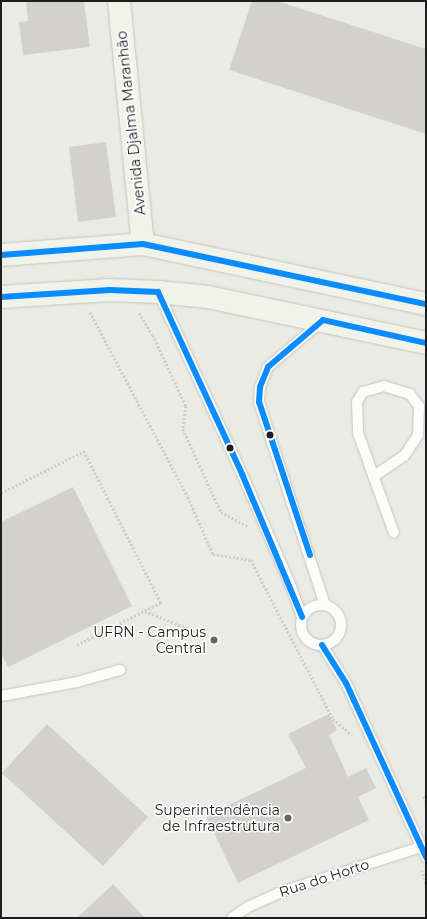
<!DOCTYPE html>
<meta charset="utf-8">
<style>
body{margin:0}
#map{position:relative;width:427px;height:919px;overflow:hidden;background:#ebebe5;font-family:Montserrat,sans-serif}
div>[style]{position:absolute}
.building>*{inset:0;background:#d2d1cc}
.path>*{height:2.5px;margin-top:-1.25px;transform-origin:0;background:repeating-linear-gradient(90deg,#d7cac4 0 2px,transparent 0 4px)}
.roads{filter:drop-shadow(0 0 1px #c4c4c1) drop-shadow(0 0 1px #c4c4c1)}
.lane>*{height:10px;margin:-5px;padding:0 5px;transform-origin:5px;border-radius:5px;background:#fcfcfb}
.lane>.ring{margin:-5px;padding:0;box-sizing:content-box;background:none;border:10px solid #fcfcfb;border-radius:50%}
.secondary>*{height:22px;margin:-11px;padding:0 11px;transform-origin:11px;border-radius:11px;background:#f1f3e9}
.bus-1>*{height:6px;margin:-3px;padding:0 3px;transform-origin:3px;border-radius:3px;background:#088cff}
.dots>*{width:11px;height:11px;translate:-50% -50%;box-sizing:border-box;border:2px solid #fff;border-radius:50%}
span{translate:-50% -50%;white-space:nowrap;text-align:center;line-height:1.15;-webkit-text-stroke:3px #fff;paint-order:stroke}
.street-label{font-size:14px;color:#1d1d1d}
.poi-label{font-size:14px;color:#1d1d1d}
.right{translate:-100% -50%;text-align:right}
.frame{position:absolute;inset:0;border:2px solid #1d1d1d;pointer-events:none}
</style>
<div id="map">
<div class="building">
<div style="clip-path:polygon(26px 1px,84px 1px,90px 47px,23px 55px,19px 22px,28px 21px)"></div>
<div style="clip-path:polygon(252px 1px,277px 1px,426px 49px,426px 134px,229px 70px)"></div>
<div style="clip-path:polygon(106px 142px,116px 217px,78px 222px,69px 147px)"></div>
<div style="clip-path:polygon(73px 487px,132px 606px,8px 667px,1px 653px,1px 522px)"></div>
<div style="clip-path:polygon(329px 714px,337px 730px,329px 735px,348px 777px,366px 768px,376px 788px,358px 797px,369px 820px,238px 883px,206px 816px,306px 768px,288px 734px)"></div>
<div style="clip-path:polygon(47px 724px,148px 817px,103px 866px,2px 773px)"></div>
<div style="clip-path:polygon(113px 884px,145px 918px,77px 918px)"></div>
</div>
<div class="path">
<div style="left:90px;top:312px;width:209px;rotate:62.1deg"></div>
<div style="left:188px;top:497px;width:62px;rotate:66.3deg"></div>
<div style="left:213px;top:554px;width:38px;rotate:9deg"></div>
<div style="left:251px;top:560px;width:179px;rotate:62.7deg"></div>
<div style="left:333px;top:719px;width:25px;rotate:40deg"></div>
<div style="left:139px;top:313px;width:26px;rotate:58deg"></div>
<div style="left:153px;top:335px;width:78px;rotate:65.1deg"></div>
<div style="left:186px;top:406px;width:23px;rotate:97deg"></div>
<div style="left:183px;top:429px;width:91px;rotate:65.4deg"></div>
<div style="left:221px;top:512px;width:30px;rotate:28deg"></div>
<div style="left:1px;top:493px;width:93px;rotate:-26.8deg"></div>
<div style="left:84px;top:451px;width:170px;rotate:63.1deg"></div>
<div style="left:161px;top:603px;width:95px;rotate:153.2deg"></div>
<div style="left:145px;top:611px;width:55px;rotate:22.4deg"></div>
<div style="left:424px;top:796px;width:5px;rotate:68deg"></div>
<div style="left:422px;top:870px;width:14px;rotate:73deg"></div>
</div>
<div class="roads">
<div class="lane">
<div style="left:158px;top:292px;width:200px;rotate:65.2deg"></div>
<div style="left:242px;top:474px;width:120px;rotate:66.4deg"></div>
<div style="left:290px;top:584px;width:35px;rotate:70deg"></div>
<div style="left:321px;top:322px;width:70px;rotate:139.7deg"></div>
<div style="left:268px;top:367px;width:22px;rotate:112deg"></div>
<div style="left:260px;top:387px;width:15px;rotate:94deg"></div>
<div style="left:259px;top:402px;width:213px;rotate:72deg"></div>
<div style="left:374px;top:476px;width:36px;rotate:-34deg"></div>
<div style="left:404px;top:456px;width:25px;rotate:-56deg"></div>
<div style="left:418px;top:435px;width:29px;rotate:-88deg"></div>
<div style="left:419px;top:406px;width:15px;rotate:-127deg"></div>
<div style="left:410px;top:394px;width:27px;rotate:-163deg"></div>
<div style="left:384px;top:386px;width:22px;rotate:164deg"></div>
<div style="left:363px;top:392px;width:12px;rotate:121deg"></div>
<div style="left:357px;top:402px;width:31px;rotate:88deg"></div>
<div style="left:358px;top:433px;width:33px;rotate:70deg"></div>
<div style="left:369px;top:464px;width:73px;rotate:70.1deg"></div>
<div class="ring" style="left:301px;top:605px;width:30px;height:30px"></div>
<div style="left:322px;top:645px;width:45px;rotate:57.7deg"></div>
<div style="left:346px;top:683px;width:192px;rotate:65.3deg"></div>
<div style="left:1px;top:696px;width:77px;rotate:-10.4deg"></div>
<div style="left:77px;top:682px;width:45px;rotate:-15.6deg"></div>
<div style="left:232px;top:918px;width:22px;rotate:-34deg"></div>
<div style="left:250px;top:906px;width:34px;rotate:-24deg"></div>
<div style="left:281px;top:892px;width:147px;rotate:-17.8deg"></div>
</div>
<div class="secondary">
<div style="left:119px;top:1px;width:244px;rotate:84.4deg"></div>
<div style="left:1px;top:255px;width:142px;rotate:-4.4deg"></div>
<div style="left:143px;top:244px;width:289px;rotate:12deg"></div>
<div style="left:1px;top:297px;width:109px;rotate:-3.7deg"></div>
<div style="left:110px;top:290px;width:48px;rotate:2.4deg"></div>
<div style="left:158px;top:292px;width:50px;rotate:5.7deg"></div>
<div style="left:208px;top:297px;width:223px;rotate:11.9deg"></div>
</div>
</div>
<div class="bus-1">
<div style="left:1px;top:255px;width:142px;rotate:-4.4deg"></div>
<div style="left:143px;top:244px;width:289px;rotate:12deg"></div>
<div style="left:1px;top:297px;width:109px;rotate:-3.7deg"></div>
<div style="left:110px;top:290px;width:48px;rotate:2.4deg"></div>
<div style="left:158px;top:292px;width:200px;rotate:65.2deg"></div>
<div style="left:242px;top:474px;width:155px;rotate:67.2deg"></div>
<div style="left:310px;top:555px;width:161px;rotate:-108.4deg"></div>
<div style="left:259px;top:402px;width:15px;rotate:-86deg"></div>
<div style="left:260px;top:387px;width:22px;rotate:-68deg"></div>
<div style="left:268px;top:367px;width:72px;rotate:-40.5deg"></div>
<div style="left:323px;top:320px;width:106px;rotate:12.6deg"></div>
<div style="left:322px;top:645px;width:45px;rotate:57.7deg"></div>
<div style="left:346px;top:683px;width:192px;rotate:65.3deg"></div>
</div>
<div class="dots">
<div style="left:270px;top:435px;background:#1d1d1d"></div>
<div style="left:230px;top:448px;background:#1d1d1d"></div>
<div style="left:214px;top:640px;background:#656563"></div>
<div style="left:288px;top:818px;background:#656563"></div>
</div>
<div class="street-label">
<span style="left:131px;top:123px;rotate:-96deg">Avenida Djalma Maranhão</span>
<span style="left:324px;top:878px;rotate:-18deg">Rua do Horto</span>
</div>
<div class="poi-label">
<span class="right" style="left:206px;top:640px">UFRN - Campus<br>Central</span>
<span class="right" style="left:280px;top:818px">Superintendência<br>de Infraestrutura</span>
</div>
<div class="frame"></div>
</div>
